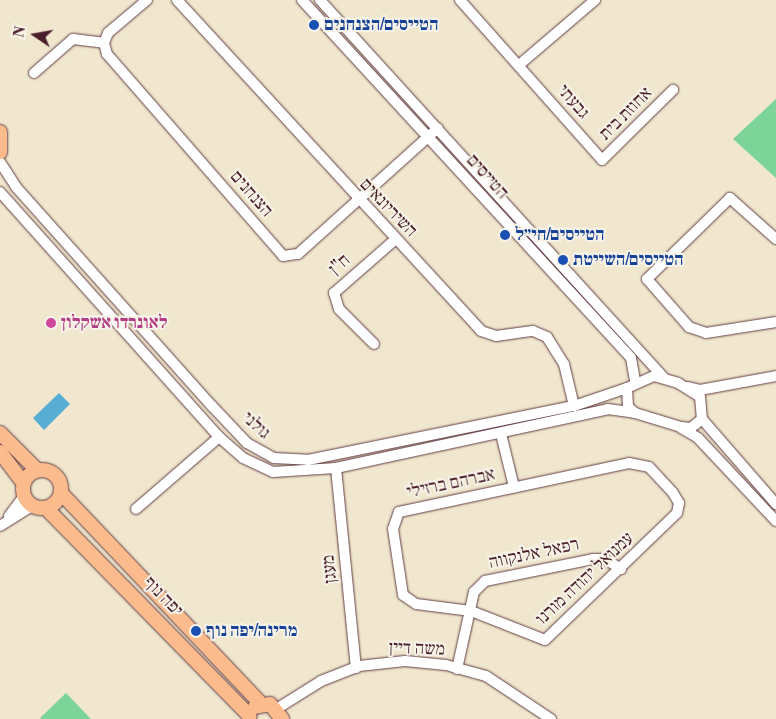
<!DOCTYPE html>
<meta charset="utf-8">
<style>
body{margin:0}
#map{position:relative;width:776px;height:719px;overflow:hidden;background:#f0e7ce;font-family:"Libre Bodoni","Frank Ruhl Libre",serif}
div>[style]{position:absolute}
.green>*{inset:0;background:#7dd499}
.water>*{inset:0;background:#58add4}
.roads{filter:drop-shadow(0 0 1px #633d43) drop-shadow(0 0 1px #633d43)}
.minor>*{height:10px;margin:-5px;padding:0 5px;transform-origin:5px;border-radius:5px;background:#fff}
.major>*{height:14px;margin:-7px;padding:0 7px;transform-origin:7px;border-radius:7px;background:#fbbb8d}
.major>.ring{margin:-7px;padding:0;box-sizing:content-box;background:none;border:14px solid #fbbb8d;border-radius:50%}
.dots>*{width:14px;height:14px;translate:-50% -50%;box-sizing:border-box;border:2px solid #f7f3e8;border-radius:50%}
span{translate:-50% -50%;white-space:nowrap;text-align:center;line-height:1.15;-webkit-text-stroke:4px #f7f3e8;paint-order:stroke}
.transit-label{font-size:18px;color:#164399;font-weight:700}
.left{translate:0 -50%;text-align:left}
.street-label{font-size:18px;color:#4a1f2b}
.hotel-label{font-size:18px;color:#b23c85;font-weight:700}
.north{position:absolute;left:10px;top:10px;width:50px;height:50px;-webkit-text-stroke:4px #f7f3e8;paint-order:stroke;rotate:282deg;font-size:14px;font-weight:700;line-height:20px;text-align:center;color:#4a1f2b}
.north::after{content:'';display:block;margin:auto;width:18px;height:22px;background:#4a1f2b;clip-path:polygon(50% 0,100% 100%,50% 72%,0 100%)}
</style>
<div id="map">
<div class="green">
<div style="clip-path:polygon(776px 99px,776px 178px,733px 139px)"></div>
<div style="clip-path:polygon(66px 693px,91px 719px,41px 719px,40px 718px)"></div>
</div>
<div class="water">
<div style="clip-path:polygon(59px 393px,70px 404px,44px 430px,33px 418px)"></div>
</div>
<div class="roads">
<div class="minor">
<div style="left:147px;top:0;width:51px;rotate:139.8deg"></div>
<div style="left:108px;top:33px;width:11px;rotate:112deg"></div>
<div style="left:104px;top:43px;width:11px;rotate:75deg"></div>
<div style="left:107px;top:54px;width:268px;rotate:48.9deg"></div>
<div style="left:283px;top:256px;width:15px;rotate:-8deg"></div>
<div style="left:298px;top:254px;width:188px;rotate:-42deg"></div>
<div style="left:177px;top:0;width:449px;rotate:47.4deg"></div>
<div style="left:481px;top:331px;width:16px;rotate:18deg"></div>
<div style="left:496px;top:336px;width:37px;rotate:-8deg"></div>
<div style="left:533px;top:331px;width:15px;rotate:23deg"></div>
<div style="left:547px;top:337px;width:32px;rotate:58deg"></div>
<div style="left:564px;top:364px;width:43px;rotate:76.6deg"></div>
<div style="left:302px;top:0;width:486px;rotate:47.4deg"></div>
<div style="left:631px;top:358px;width:23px;rotate:80deg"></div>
<div style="left:320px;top:0;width:510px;rotate:47.7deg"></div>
<div style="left:460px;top:0;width:214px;rotate:48.4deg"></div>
<div style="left:602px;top:160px;width:100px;rotate:-44.6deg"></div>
<div style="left:519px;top:65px;width:100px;rotate:-40.5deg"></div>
<div style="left:34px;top:73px;width:52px;rotate:-41.1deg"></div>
<div style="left:73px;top:39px;width:31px;rotate:7deg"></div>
<div style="left:0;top:162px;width:30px;rotate:57deg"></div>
<div style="left:16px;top:187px;width:294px;rotate:48.2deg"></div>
<div style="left:212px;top:406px;width:51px;rotate:46.6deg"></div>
<div style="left:247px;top:443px;width:31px;rotate:29deg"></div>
<div style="left:274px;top:458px;width:34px;rotate:3deg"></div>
<div style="left:308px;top:460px;width:271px;rotate:-11.5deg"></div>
<div style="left:574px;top:406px;width:56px;rotate:-18.8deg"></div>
<div style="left:0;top:192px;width:329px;rotate:48.2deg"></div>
<div style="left:219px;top:437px;width:32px;rotate:41deg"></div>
<div style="left:243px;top:458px;width:33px;rotate:25deg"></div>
<div style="left:273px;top:472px;width:63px;rotate:-3.6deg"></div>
<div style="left:336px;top:468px;width:278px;rotate:-12.2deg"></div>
<div style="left:608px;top:409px;width:27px;rotate:8deg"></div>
<div style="left:776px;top:239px;width:62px;rotate:-138.3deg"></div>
<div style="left:730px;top:198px;width:116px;rotate:135.7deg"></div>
<div style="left:647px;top:279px;width:64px;rotate:48.8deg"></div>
<div style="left:689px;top:327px;width:18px;rotate:19deg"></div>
<div style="left:706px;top:333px;width:71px;rotate:-8.9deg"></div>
<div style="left:374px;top:344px;width:49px;rotate:-135deg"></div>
<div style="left:339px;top:309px;width:17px;rotate:-107deg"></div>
<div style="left:334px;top:293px;width:82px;rotate:-41.1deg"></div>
<div style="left:654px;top:376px;width:25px;rotate:16deg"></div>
<div style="left:678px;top:383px;width:26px;rotate:32deg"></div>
<div style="left:700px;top:397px;width:22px;rotate:85deg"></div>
<div style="left:702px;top:419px;width:14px;rotate:141deg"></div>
<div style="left:691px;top:428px;width:10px;rotate:-174deg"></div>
<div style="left:681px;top:427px;width:48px;rotate:-163.1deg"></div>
<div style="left:635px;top:413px;width:9px;rotate:-139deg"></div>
<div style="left:628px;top:407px;width:19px;rotate:-93deg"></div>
<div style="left:627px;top:388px;width:30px;rotate:-24deg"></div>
<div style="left:688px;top:387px;width:12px;rotate:14deg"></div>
<div style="left:700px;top:390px;width:77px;rotate:-10.4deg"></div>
<div style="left:702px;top:419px;width:113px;rotate:49deg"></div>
<div style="left:681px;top:428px;width:20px;rotate:30deg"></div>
<div style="left:698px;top:438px;width:114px;rotate:46.8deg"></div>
<div style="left:501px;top:434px;width:55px;rotate:76.2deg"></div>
<div style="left:629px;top:463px;width:20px;rotate:11deg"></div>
<div style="left:649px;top:467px;width:35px;rotate:47deg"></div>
<div style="left:673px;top:493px;width:12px;rotate:59deg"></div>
<div style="left:679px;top:503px;width:10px;rotate:101deg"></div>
<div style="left:677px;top:513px;width:183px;rotate:136.1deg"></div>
<div style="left:545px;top:640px;width:79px;rotate:-158.6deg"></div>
<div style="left:471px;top:611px;width:55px;rotate:-172.7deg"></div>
<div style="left:416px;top:604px;width:16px;rotate:-145deg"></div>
<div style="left:403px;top:595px;width:67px;rotate:-98.6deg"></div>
<div style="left:393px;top:529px;width:18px;rotate:-71deg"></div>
<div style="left:399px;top:512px;width:235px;rotate:-12deg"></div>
<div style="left:336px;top:468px;width:201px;rotate:84.3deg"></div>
<div style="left:136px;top:509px;width:110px;rotate:-40.9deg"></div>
<div style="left:9px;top:516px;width:25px;rotate:-53deg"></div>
<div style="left:0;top:526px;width:38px;rotate:-32deg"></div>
<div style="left:457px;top:669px;width:79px;rotate:-77.6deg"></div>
<div style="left:474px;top:592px;width:16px;rotate:-45deg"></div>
<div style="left:485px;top:581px;width:110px;rotate:-11.5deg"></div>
<div style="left:593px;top:559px;width:12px"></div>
<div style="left:605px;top:559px;width:19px;rotate:32deg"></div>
<div style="left:278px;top:708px;width:51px;rotate:-32.1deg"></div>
<div style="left:321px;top:681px;width:41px;rotate:-21.5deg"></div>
<div style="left:359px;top:666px;width:46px;rotate:-6.2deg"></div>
<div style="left:405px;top:661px;width:41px;rotate:5.6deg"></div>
<div style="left:446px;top:665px;width:41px;rotate:15.4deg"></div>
<div style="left:486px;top:676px;width:78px;rotate:33.5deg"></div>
</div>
<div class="major">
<div style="left:0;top:132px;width:20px;rotate:90deg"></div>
<div style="left:0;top:433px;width:52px;rotate:45deg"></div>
<div style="left:0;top:452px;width:39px;rotate:53deg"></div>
<div class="ring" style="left:23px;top:470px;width:24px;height:24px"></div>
<div style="left:61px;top:493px;width:291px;rotate:46.5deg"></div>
<div style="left:46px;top:508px;width:291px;rotate:45.6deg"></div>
<div style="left:255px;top:707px;width:15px;rotate:-11deg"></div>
<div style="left:270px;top:704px;width:19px;rotate:51deg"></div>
</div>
</div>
<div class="dots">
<div style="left:314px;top:25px;background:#1a4fb4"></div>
<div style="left:505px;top:235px;background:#1a4fb4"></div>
<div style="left:563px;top:260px;background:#1a4fb4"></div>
<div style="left:51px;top:323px;background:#d1479c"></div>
<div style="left:196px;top:631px;background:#1a4fb4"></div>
</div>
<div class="transit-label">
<span class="left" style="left:324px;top:25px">הטייסים/הצנחנים</span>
<span class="left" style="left:515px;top:235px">הטייסים/חי״ל</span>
<span class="left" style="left:573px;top:260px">הטייסים/השייטת</span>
<span class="left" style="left:206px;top:631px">מרינה/יפה נוף</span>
</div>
<div class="street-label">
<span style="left:573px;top:102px;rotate:49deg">גבעתי</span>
<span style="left:626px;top:114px;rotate:-45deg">אחוזת בית</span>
<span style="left:487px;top:177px;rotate:48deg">הטייסים</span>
<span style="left:251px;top:194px;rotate:49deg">הצנחנים</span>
<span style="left:388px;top:208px;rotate:46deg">השיריונאים</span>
<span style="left:340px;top:265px;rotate:-41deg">ח"ן</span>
<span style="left:256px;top:426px;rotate:42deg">גולני</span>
<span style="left:451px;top:484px;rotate:-12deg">אברהם ברזילי</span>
<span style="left:534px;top:554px;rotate:-12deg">רפאל אלנקווה</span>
<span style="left:330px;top:569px;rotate:-96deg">מעגן</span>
<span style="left:585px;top:579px;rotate:-43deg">עמנואל יהודה מורנו</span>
<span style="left:163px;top:597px;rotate:46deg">יפה נוף</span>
<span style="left:417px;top:649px;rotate:2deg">משה דיין</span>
</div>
<div class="hotel-label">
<span class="left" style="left:61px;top:323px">לאונרדו אשקלון</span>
</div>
<div class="north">N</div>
</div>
